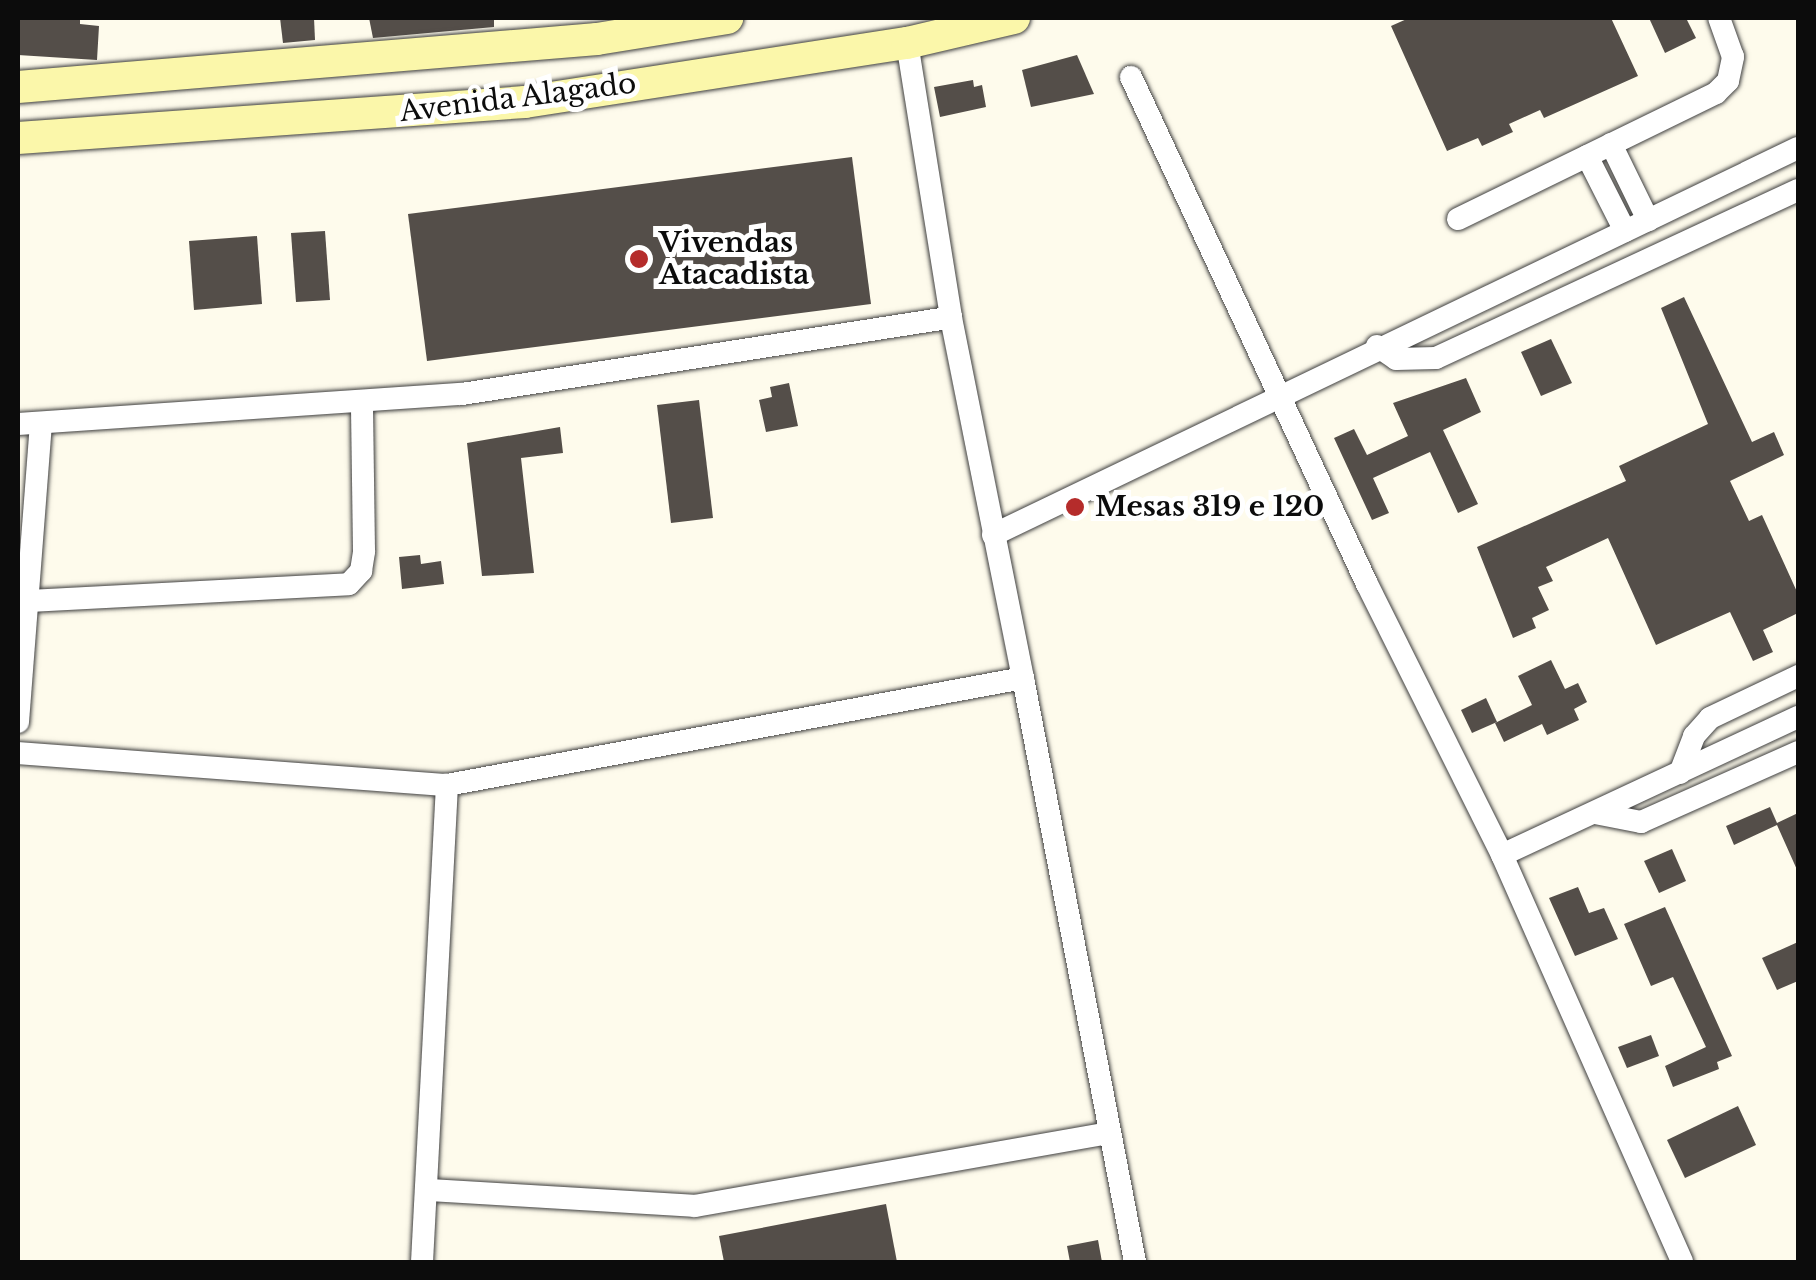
<!DOCTYPE html>
<style>
body{margin:0}
#map{position:relative;width:1816px;height:1280px;overflow:hidden;background:#fefbec;font-family:"Libre Baskerville",serif}
div>[style]{position:absolute}
.building>*{inset:0;background:#544e49}
.roads{filter:drop-shadow(0 0 2px #3f3f3f) drop-shadow(0 0 2px #3f3f3f)}
.street>*{height:22px;margin:-11px;padding:0 11px;transform-origin:11px;border-radius:11px;background:#fff}
.secondary>*{height:32px;margin:-16px;padding:0 16px;transform-origin:16px;border-radius:16px;background:#fbf7aa}
.dots>*{width:28px;height:28px;translate:-50% -50%;box-sizing:border-box;border:5px solid #fff;border-radius:50%}
span{translate:-50% -50%;white-space:nowrap;text-align:center;line-height:1.15;-webkit-text-stroke:10px #fff;paint-order:stroke}
.street-label{font-size:28px;color:#0c0c0c}
.poi-label{font-size:28px;color:#0c0c0c;font-weight:700}
.left{translate:0 -50%;text-align:left}
.frame{position:absolute;inset:0;border:20px solid #0c0c0c;pointer-events:none}
</style>
<div id="map">
<div class="building">
<div style="clip-path:polygon(18px 18px,80px 18px,80px 24px,99px 26px,97px 60px,18px 55px)"></div>
<div style="clip-path:polygon(280px 18px,314px 18px,315px 40px,283px 43px)"></div>
<div style="clip-path:polygon(369px 18px,494px 18px,494px 27px,373px 38px)"></div>
<div style="clip-path:polygon(1409px 18px,1611px 18px,1638px 76px,1544px 118px,1540px 110px,1509px 124px,1513px 132px,1482px 146px,1478px 138px,1447px 151px,1391px 26px)"></div>
<div style="clip-path:polygon(1649px 18px,1686px 18px,1696px 38px,1665px 53px)"></div>
<div style="clip-path:polygon(1077px 55px,1094px 94px,1031px 107px,1022px 70px)"></div>
<div style="clip-path:polygon(973px 80px,974px 87px,982px 85px,986px 107px,940px 117px,934px 87px)"></div>
<div style="clip-path:polygon(852px 157px,871px 304px,427px 361px,408px 214px)"></div>
<div style="clip-path:polygon(325px 231px,330px 300px,296px 302px,291px 233px)"></div>
<div style="clip-path:polygon(257px 236px,262px 304px,194px 310px,189px 241px)"></div>
<div style="clip-path:polygon(1684px 297px,1752px 442px,1774px 432px,1784px 455px,1730px 481px,1749px 521px,1762px 515px,1798px 594px,1798px 613px,1763px 630px,1773px 652px,1753px 661px,1730px 612px,1656px 645px,1608px 538px,1546px 567px,1553px 581px,1538px 587px,1549px 610px,1532px 618px,1536px 628px,1513px 638px,1477px 547px,1626px 481px,1619px 466px,1708px 424px,1661px 308px)"></div>
<div style="clip-path:polygon(1551px 339px,1572px 383px,1541px 396px,1521px 352px)"></div>
<div style="clip-path:polygon(1466px 378px,1481px 412px,1443px 430px,1478px 504px,1458px 513px,1430px 452px,1373px 478px,1389px 513px,1372px 520px,1334px 438px,1354px 429px,1367px 455px,1408px 436px,1393px 403px)"></div>
<div style="clip-path:polygon(789px 383px,798px 426px,766px 432px,759px 400px,772px 397px,770px 387px)"></div>
<div style="clip-path:polygon(699px 400px,713px 518px,671px 523px,657px 405px)"></div>
<div style="clip-path:polygon(560px 427px,563px 453px,521px 458px,534px 573px,482px 576px,467px 443px)"></div>
<div style="clip-path:polygon(420px 555px,421px 564px,441px 561px,444px 584px,402px 589px,399px 557px)"></div>
<div style="clip-path:polygon(1551px 660px,1565px 689px,1578px 683px,1587px 702px,1574px 709px,1579px 720px,1547px 735px,1542px 724px,1504px 742px,1495px 723px,1532px 705px,1518px 676px)"></div>
<div style="clip-path:polygon(1486px 698px,1497px 722px,1472px 733px,1461px 710px)"></div>
<div style="clip-path:polygon(1770px 807px,1777px 823px,1798px 813px,1798px 872px,1777px 825px,1734px 845px,1726px 826px)"></div>
<div style="clip-path:polygon(1672px 849px,1686px 881px,1659px 893px,1644px 861px)"></div>
<div style="clip-path:polygon(1578px 887px,1589px 913px,1604px 908px,1618px 939px,1575px 956px,1549px 898px)"></div>
<div style="clip-path:polygon(1665px 907px,1732px 1056px,1717px 1062px,1719px 1069px,1673px 1087px,1665px 1066px,1706px 1047px,1673px 977px,1651px 986px,1624px 924px)"></div>
<div style="clip-path:polygon(1798px 942px,1798px 981px,1777px 990px,1762px 958px)"></div>
<div style="clip-path:polygon(1651px 1035px,1659px 1056px,1627px 1068px,1618px 1047px)"></div>
<div style="clip-path:polygon(1738px 1106px,1756px 1145px,1685px 1178px,1667px 1140px)"></div>
<div style="clip-path:polygon(886px 1204px,897px 1262px,724px 1262px,719px 1236px)"></div>
<div style="clip-path:polygon(1098px 1240px,1102px 1262px,1070px 1262px,1067px 1246px)"></div>
</div>
<div class="roads">
<div class="street">
<div style="left:1131px;top:77px;width:559px;rotate:65.04deg"></div>
<div style="left:1367px;top:584px;width:303px;rotate:63.5deg"></div>
<div style="left:1502px;top:855px;width:445px;rotate:66.1deg"></div>
<div style="left:1611px;top:144px;width:85px;rotate:64deg"></div>
<div style="left:1587px;top:156px;width:84px;rotate:63.1deg"></div>
<div style="left:1458px;top:219px;width:287px;rotate:-26deg"></div>
<div style="left:1716px;top:93px;width:17px;rotate:-45deg"></div>
<div style="left:1728px;top:81px;width:25px;rotate:-78deg"></div>
<div style="left:1733px;top:57px;width:41px;rotate:-109.7deg"></div>
<div style="left:1377px;top:346px;width:23px;rotate:34deg"></div>
<div style="left:1396px;top:359px;width:40px;rotate:-1.4deg"></div>
<div style="left:1436px;top:358px;width:399px;rotate:-24.9deg"></div>
<div style="left:18px;top:424px;width:445px;rotate:-3.9deg"></div>
<div style="left:462px;top:394px;width:495px;rotate:-8.9deg"></div>
<div style="left:993px;top:535px;width:893px;rotate:-25.68deg"></div>
<div style="left:29px;top:601px;width:320px;rotate:-3deg"></div>
<div style="left:349px;top:584px;width:18px;rotate:-47deg"></div>
<div style="left:361px;top:571px;width:20px;rotate:-81deg"></div>
<div style="left:364px;top:551px;width:145px;rotate:-90.8deg"></div>
<div style="left:1023px;top:678px;width:595px;rotate:79.14deg"></div>
<div style="left:18px;top:722px;width:299px;rotate:-85.6deg"></div>
<div style="left:18px;top:753px;width:430px;rotate:4.3deg"></div>
<div style="left:447px;top:785px;width:586px;rotate:-10.52deg"></div>
<div style="left:1023px;top:678px;width:368px;rotate:-101.3deg"></div>
<div style="left:951px;top:317px;width:278px;rotate:-99.1deg"></div>
<div style="left:1680px;top:773px;width:40px;rotate:-69deg"></div>
<div style="left:1694px;top:736px;width:24px;rotate:-48deg"></div>
<div style="left:1710px;top:718px;width:98px;rotate:-25.5deg"></div>
<div style="left:1595px;top:813px;width:47px;rotate:11.1deg"></div>
<div style="left:1641px;top:822px;width:172px;rotate:-24deg"></div>
<div style="left:1502px;top:855px;width:327px;rotate:-25deg"></div>
<div style="left:428px;top:1190px;width:267px;rotate:3.4deg"></div>
<div style="left:695px;top:1206px;width:421px;rotate:-10deg"></div>
<div style="left:422px;top:1262px;width:478px;rotate:-87deg"></div>
</div>
<div class="secondary">
<div style="left:18px;top:87px;width:581px;rotate:-4.74deg"></div>
<div style="left:597px;top:39px;width:132px;rotate:-9.2deg"></div>
<div style="left:18px;top:138px;width:508px;rotate:-4.06deg"></div>
<div style="left:525px;top:102px;width:387px;rotate:-8.8deg"></div>
<div style="left:907px;top:43px;width:110px;rotate:-13.2deg"></div>
</div>
</div>
<div class="dots">
<div style="left:639px;top:259px;background:#b52c2b"></div>
<div style="left:1075px;top:507px;background:#b52c2b"></div>
</div>
<div class="street-label">
<span style="left:518px;top:98px;rotate:-7deg">Avenida Alagado</span>
</div>
<div class="poi-label">
<span class="left" style="left:659px;top:259px">Vivendas<br>Atacadista</span>
<span class="left" style="left:1095px;top:507px">Mesas 319 e 120</span>
</div>
<div class="frame"></div>
</div>
